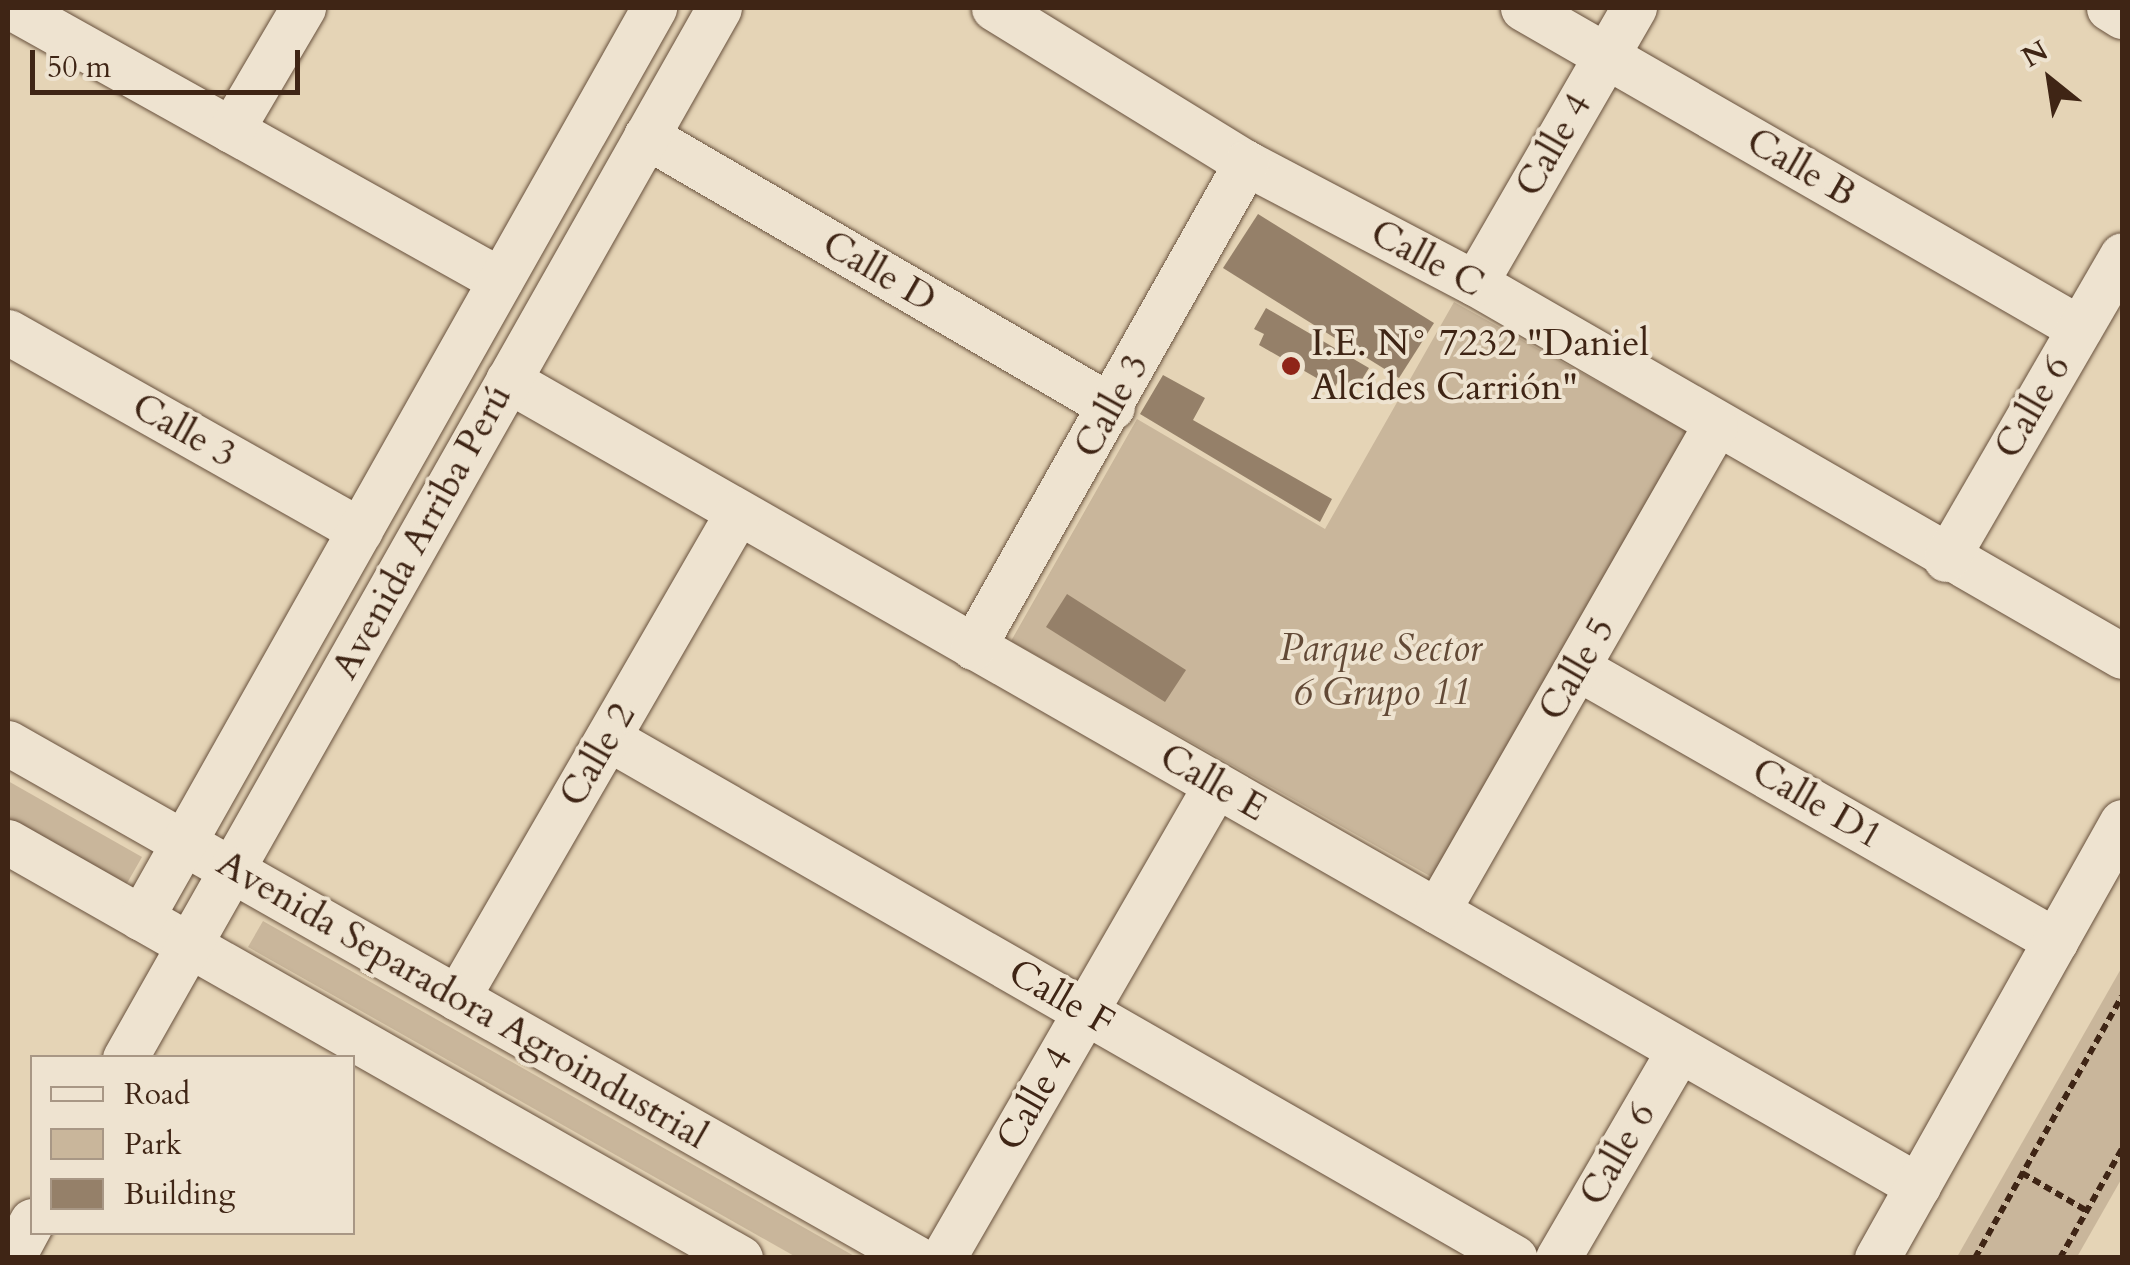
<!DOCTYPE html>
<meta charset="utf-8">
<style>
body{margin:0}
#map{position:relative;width:2130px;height:1265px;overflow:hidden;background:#e5d4b6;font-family:Cardo,serif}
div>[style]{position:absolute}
.green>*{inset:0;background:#c9b69b}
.building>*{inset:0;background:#958069}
.path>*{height:6px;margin-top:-3px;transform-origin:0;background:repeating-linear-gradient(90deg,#3f2515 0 8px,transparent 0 13px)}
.roads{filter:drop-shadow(0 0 2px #68513d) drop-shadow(0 0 2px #68513d)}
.minor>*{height:45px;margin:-22.5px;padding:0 22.5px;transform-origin:22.5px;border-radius:22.5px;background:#eee3d0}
.dots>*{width:28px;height:28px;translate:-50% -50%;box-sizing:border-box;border:5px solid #eee3d0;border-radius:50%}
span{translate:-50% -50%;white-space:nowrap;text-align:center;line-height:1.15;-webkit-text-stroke:8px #eee3d0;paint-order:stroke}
.street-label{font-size:38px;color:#3f2515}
.poi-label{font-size:38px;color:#3f2515}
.left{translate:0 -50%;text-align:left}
.park-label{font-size:38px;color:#624936;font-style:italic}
.frame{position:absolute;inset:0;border:10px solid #3f2515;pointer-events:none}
.legend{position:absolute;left:30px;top:1055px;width:325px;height:180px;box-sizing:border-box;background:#eee3d0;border:2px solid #a89785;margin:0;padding:12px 18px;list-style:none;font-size:30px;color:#3f2515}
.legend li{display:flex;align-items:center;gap:20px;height:50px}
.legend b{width:50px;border:2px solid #a89785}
.north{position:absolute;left:2000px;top:30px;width:100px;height:100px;-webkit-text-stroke:8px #eee3d0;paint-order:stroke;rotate:330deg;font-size:28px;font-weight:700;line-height:40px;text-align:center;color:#3f2515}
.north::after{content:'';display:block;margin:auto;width:35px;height:45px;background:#3f2515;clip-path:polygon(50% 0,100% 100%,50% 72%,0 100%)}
.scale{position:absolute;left:30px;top:50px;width:270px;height:45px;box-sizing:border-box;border:5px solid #3f2515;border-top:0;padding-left:12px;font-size:30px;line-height:35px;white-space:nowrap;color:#3f2515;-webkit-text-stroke:8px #eee3d0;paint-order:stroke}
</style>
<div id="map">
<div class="green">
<div style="clip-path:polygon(1454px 302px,1697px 437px,1437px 880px,1011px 641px,1137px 419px,1325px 529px)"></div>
<div style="clip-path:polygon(8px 781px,142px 857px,126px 885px,8px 818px)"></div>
<div style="clip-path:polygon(263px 921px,856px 1257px,796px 1257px,248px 947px)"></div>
<div style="clip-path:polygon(2122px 967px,2122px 1178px,2077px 1257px,1957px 1257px)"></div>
</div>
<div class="building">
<div style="clip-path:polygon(1258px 214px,1434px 323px,1399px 378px,1223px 268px)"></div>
<div style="clip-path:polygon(1266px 308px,1369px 368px,1356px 389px,1339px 380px,1334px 388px,1259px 345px,1264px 334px,1254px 329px)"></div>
<div style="clip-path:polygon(1163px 375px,1205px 398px,1193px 420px,1332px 499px,1320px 522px,1140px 414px)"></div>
<div style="clip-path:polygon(1067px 594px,1186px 670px,1165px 702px,1046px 627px)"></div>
</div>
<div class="path">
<div style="left:2022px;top:1173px;width:75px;rotate:30.3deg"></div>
<div style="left:1975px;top:1258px;width:300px;rotate:-60.7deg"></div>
<div style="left:2060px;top:1258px;width:125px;rotate:-60.4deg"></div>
</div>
<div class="roads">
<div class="minor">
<div style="left:13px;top:8px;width:558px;rotate:29.18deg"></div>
<div style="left:994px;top:8px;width:296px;rotate:31.6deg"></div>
<div style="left:1246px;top:163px;width:259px;rotate:27.7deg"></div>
<div style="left:1475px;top:283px;width:747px;rotate:29.96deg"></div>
<div style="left:1523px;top:8px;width:642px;rotate:29.92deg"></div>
<div style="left:2109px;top:8px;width:15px;rotate:32deg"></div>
<div style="left:231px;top:130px;width:142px;rotate:-59.5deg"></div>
<div style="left:646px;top:136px;width:539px;rotate:30.18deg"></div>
<div style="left:1475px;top:283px;width:318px;rotate:-60deg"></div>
<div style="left:8px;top:332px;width:404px;rotate:29.4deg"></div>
<div style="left:508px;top:380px;width:1624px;rotate:29.75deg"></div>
<div style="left:1946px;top:559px;width:351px;rotate:-59.9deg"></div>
<div style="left:973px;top:647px;width:556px;rotate:-60.57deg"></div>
<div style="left:1578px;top:668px;width:550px;rotate:29.73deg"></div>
<div style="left:608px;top:738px;width:1045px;rotate:29.83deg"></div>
<div style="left:8px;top:743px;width:1044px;rotate:29.56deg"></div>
<div style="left:8px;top:842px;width:842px;rotate:29.61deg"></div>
<div style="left:1437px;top:911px;width:559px;rotate:-60.18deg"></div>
<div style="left:141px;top:918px;width:1045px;rotate:-60.59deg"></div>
<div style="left:457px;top:998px;width:561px;rotate:-59.96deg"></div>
<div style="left:125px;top:1058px;width:1206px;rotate:-60.5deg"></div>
<div style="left:12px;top:1258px;width:42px;rotate:-61.6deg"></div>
<div style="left:943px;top:1258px;width:546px;rotate:-60.01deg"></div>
<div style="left:1558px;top:1258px;width:241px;rotate:-59.8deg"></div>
<div style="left:1877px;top:1258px;width:500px;rotate:-60.67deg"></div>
</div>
</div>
<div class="dots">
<div style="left:1291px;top:366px;background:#8f2418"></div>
</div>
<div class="street-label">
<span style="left:1554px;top:145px;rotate:-60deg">Calle 4</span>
<span style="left:1801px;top:168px;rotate:30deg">Calle B</span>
<span style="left:1427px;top:259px;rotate:28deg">Calle C</span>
<span style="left:879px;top:272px;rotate:30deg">Calle D</span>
<span style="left:1112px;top:406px;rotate:-61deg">Calle 3</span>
<span style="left:2033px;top:407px;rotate:-60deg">Calle 6</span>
<span style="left:184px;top:431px;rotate:29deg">Calle 3</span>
<span style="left:422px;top:532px;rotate:-61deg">Avenida Arriba Perú</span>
<span style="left:1577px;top:669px;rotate:-60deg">Calle 5</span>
<span style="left:598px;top:755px;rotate:-60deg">Calle 2</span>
<span style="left:1213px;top:783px;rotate:30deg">Calle E</span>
<span style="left:1817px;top:804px;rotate:30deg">Calle D1</span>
<span style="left:1061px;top:998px;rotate:30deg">Calle F</span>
<span style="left:462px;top:1000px;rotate:30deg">Avenida Separadora Agroindustrial</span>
<span style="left:1035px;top:1099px;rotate:-60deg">Calle 4</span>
<span style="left:1618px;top:1154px;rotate:-60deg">Calle 6</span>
</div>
<div class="poi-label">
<span class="left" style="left:1311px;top:366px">I.E. N° 7232 "Daniel<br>Alcídes Carrión"</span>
</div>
<div class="park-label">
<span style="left:1381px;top:671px">Parque Sector<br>6 Grupo 11</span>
</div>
<div class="frame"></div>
<ul class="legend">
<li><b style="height:12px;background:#eee3d0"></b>Road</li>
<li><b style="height:28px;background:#c9b69b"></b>Park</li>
<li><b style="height:28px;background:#958069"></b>Building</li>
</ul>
<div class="north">N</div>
<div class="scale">50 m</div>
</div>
